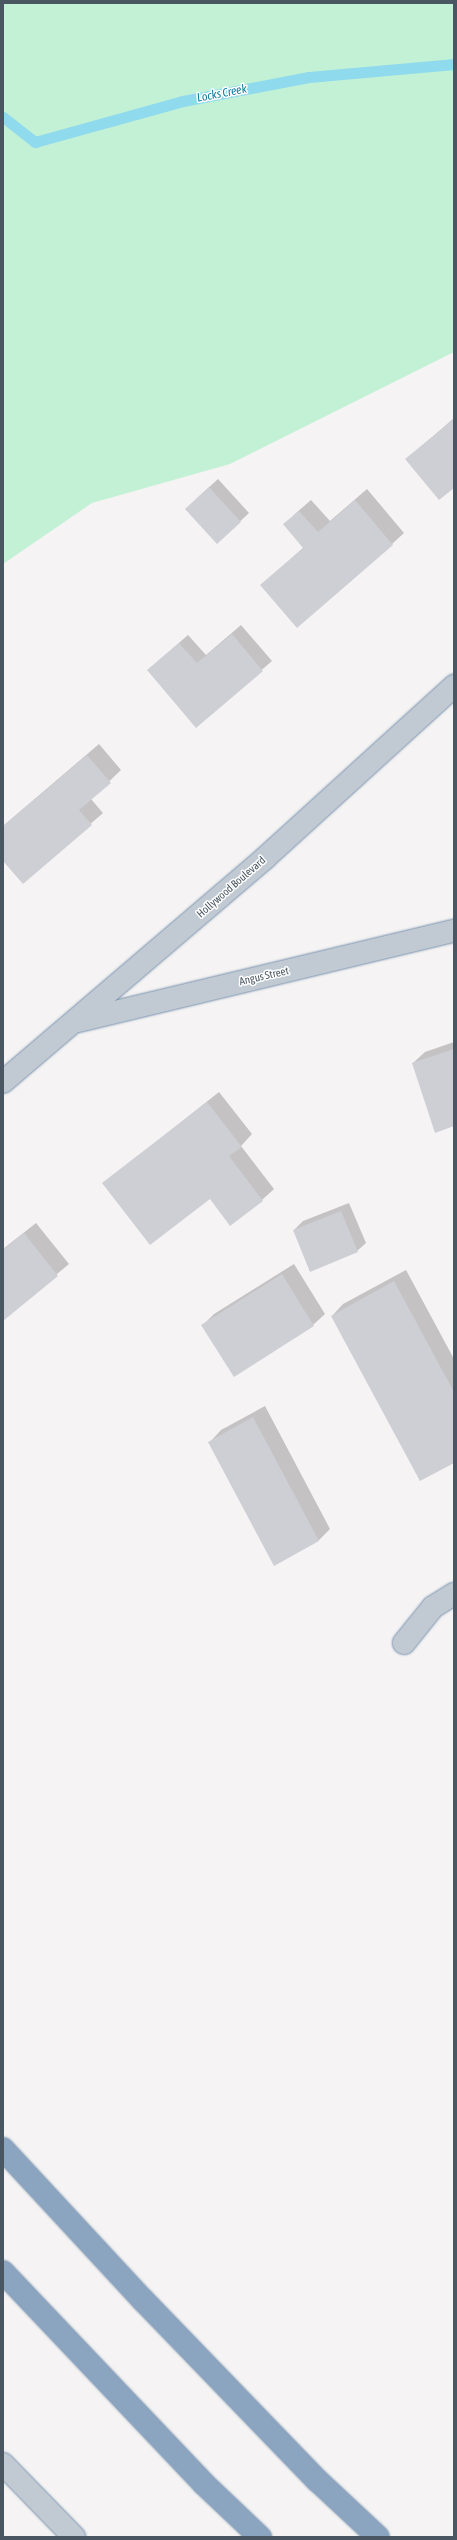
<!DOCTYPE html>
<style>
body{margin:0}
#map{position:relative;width:457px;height:2540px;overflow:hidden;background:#f5f3f3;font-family:"Asap Condensed",sans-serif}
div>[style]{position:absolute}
.green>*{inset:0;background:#c3f1d5}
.shadow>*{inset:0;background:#0003}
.stream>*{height:11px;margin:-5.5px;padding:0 5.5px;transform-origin:5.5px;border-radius:5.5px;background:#90daee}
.building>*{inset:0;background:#cdcfd5}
.roads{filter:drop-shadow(0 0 1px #7690ad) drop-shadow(0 0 1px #7690ad)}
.minor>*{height:22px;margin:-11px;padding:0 11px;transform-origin:11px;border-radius:11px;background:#c1cad2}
.motorway>*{height:22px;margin:-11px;padding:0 11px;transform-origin:11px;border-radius:11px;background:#8ba5c1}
span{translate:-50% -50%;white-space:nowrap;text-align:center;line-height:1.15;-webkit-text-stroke:3px #fff;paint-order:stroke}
.street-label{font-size:11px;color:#4a5661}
.water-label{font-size:12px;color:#0c7c9b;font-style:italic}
.frame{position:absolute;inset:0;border:4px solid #4a5661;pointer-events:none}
</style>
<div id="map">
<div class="green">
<div style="clip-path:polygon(3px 3px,454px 3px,454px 352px,230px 464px,92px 503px,3px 564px)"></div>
</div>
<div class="shadow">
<div style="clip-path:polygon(454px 418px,454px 487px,407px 459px)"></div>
<div style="clip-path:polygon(218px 479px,249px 513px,217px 543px,195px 500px)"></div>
<div style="clip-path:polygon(367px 489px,404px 533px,392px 544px,262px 585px,304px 547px,284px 525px,296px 513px,311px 500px,330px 521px)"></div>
<div style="clip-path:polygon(241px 625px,272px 661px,196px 726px,157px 662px,188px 635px,206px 655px)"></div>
<div style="clip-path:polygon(99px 744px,121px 770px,91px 799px,103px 813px,23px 883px,3px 859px,3px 826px)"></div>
<div style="clip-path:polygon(454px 1042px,454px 1125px,413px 1063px,425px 1052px)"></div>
<div style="clip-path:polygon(219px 1092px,252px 1134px,241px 1146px,274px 1189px,262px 1200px,210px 1198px,104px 1183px)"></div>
<div style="clip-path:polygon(349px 1203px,366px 1243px,357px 1251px,294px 1230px,303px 1221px)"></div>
<div style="clip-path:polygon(36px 1223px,69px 1264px,3px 1319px,3px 1249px)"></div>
<div style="clip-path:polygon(294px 1264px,325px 1314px,313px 1325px,234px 1375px,203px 1325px,214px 1314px)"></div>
<div style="clip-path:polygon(406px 1270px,454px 1359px,454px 1462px,332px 1316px,343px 1304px)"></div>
<div style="clip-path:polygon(265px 1406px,330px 1529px,319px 1540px,275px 1564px,210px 1442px,221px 1430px)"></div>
</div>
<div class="stream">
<div style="left:3px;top:117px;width:41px;rotate:38deg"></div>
<div style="left:35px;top:142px;width:154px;rotate:-15.5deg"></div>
<div style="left:183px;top:101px;width:128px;rotate:-10.8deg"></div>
<div style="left:309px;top:77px;width:146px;rotate:-5.1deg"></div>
</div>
<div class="building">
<div style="clip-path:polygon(454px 419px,454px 488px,439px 500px,405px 459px)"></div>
<div style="clip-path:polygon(209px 487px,241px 522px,217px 544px,185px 509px)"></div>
<div style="clip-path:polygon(355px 500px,393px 545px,297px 628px,260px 585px,303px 548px,283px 524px,299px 511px,318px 532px)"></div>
<div style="clip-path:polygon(232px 634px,263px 671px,196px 728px,147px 670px,179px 643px,197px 663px)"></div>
<div style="clip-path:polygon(87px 755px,111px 783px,79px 810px,92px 825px,23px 884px,3px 861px,3px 826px)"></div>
<div style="clip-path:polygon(454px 1049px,454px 1126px,435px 1133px,412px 1063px)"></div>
<div style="clip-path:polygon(207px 1102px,242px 1147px,229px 1156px,263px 1201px,230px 1226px,210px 1199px,150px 1245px,102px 1183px)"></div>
<div style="clip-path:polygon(341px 1211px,358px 1252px,310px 1272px,293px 1230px)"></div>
<div style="clip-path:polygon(24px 1233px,58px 1276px,3px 1321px,3px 1250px)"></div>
<div style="clip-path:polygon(282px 1274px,314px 1326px,234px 1377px,201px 1325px)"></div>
<div style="clip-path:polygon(394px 1281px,454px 1392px,454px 1463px,420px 1481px,331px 1316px)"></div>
<div style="clip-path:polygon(253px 1417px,319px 1541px,274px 1566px,208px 1442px)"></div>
</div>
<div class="roads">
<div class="minor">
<div style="left:78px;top:1021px;width:387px;rotate:-13.5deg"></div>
<div style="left:3px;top:1082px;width:345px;rotate:-40.5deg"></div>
<div style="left:265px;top:858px;width:256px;rotate:-42.3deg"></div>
<div style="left:404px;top:1643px;width:46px;rotate:-51.1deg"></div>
<div style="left:433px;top:1607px;width:25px;rotate:-32deg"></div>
<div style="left:3px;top:2464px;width:102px;rotate:45.8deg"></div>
</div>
<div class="motorway">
<div style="left:3px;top:2149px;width:205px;rotate:47.2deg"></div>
<div style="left:142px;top:2299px;width:253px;rotate:46deg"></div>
<div style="left:318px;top:2481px;width:82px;rotate:43deg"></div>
<div style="left:3px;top:2272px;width:291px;rotate:46.5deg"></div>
<div style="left:203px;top:2483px;width:79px;rotate:43.5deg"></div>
</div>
</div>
<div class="street-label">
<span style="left:231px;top:887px;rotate:-41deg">Hollywood Boulevard</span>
<span style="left:264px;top:976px;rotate:-13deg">Angus Street</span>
</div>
<div class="water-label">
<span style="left:222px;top:94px;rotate:-11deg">Locks Creek</span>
</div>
<div class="frame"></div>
</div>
